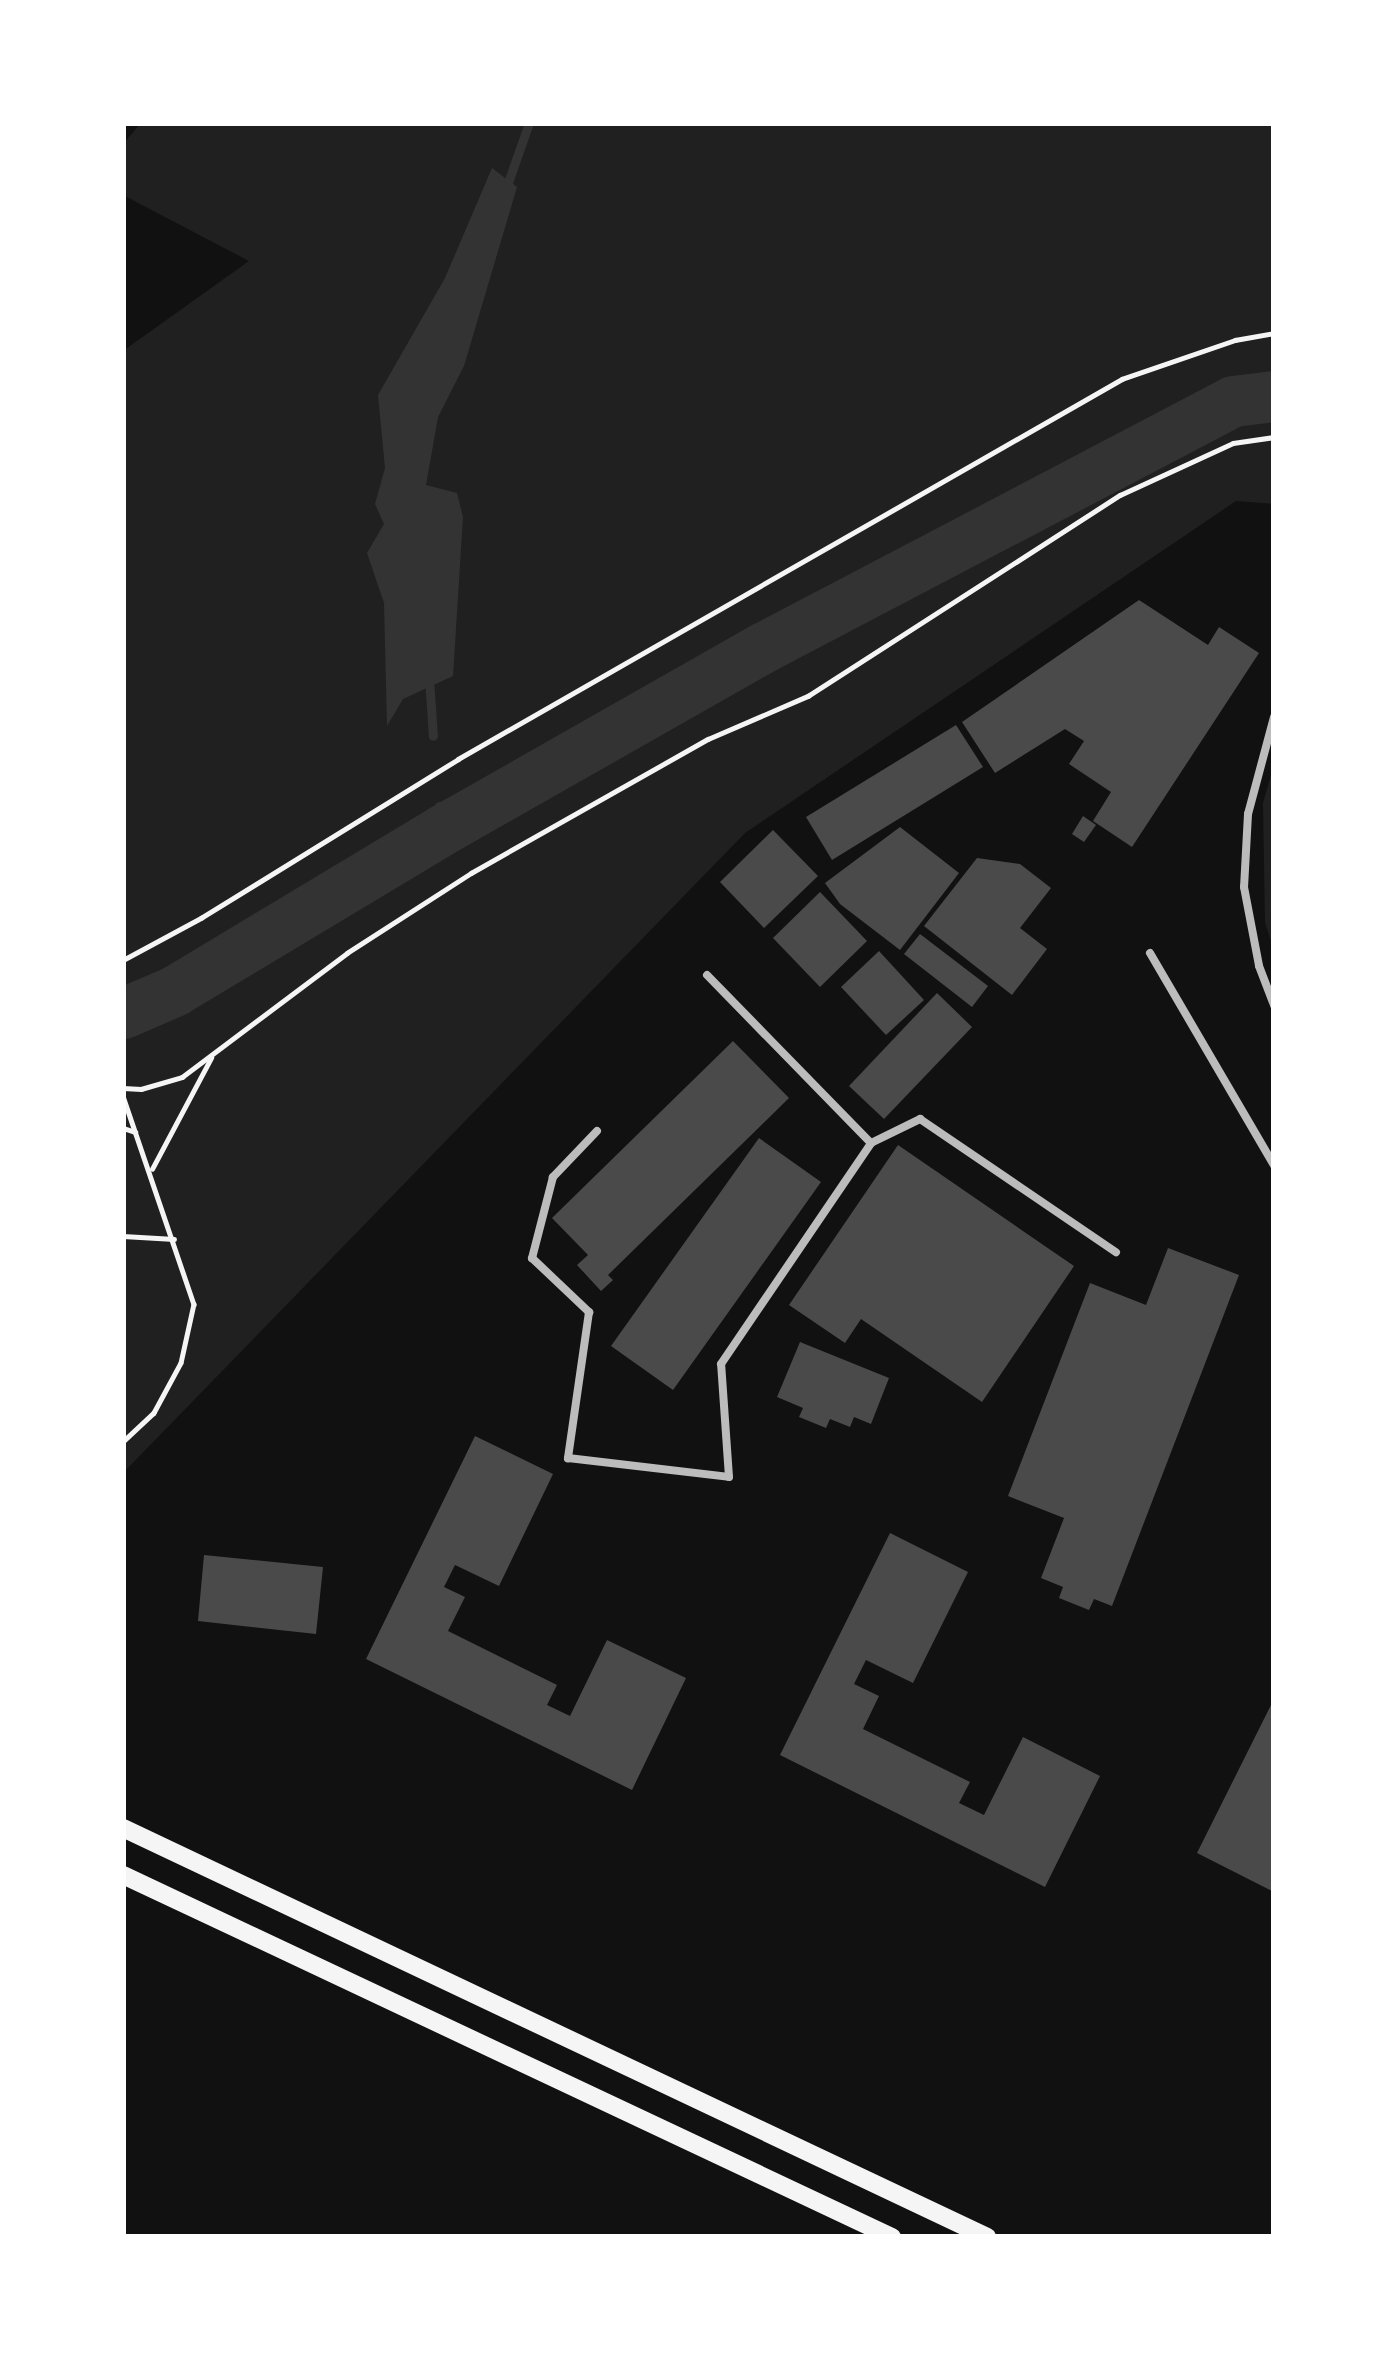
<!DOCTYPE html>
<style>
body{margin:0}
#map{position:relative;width:1397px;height:2360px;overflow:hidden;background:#111;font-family:"DM Sans",sans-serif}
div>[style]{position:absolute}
.green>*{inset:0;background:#202020}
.water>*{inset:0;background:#333}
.stream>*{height:9px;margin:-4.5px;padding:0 4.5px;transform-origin:4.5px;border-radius:4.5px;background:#333}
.river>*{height:51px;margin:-25.5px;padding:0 25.5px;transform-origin:25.5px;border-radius:25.5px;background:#333}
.building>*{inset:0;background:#4a4a4a}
.path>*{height:4.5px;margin:-2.25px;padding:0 2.25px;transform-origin:2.25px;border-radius:2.25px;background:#f5f5f5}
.service>*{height:8px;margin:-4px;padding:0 4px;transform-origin:4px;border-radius:4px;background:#bcbcbc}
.secondary>*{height:18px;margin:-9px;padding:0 9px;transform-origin:9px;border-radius:9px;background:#f5f5f5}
span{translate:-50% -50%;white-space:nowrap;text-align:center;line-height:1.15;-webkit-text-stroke:12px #fff;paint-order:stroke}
.frame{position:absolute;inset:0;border:126px solid #fff;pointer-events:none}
</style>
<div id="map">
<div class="green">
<div style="clip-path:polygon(141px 123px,1274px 123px,1274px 504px,1236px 501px,745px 833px,123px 1473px,123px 351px,249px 261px,123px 195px,123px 144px)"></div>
<div style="clip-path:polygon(1274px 765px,1274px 951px,1265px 922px,1263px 803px)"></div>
</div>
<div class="water">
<div style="clip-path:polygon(492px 168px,517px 187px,464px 366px,438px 417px,426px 485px,457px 493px,463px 517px,453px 676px,403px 699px,387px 726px,384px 603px,367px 553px,384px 524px,375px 504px,385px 468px,378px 395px,445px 278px)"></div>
</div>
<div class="stream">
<div style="left:505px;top:191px;width:72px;rotate:-70.6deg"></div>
<div style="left:429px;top:678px;width:58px;rotate:86.1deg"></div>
<div style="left:439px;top:806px;width:25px;rotate:88deg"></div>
</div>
<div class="river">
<div style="left:123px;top:1013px;width:56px;rotate:-23.3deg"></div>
<div style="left:174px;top:991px;width:310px;rotate:-31deg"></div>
<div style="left:440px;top:831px;width:375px;rotate:-29.6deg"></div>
<div style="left:766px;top:646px;width:527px;rotate:-27.68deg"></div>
<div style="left:1233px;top:401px;width:41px;rotate:-7deg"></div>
</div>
<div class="building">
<div style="clip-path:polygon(1139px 600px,1208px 645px,1219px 627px,1259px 653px,1132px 847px,1093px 821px,1111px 792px,1069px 764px,1084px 741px,1065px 729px,995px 773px,962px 722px)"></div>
<div style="clip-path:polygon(956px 725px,983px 767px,832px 860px,806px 817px)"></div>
<div style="clip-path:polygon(1083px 816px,1096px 825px,1084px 842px,1072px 834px)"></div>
<div style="clip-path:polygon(900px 827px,959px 873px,900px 950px,840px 904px,825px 883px)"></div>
<div style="clip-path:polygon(773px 830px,818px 876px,764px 928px,720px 882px)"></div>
<div style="clip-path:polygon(977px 858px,1020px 864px,1051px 888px,1020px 928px,1047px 949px,1012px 995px,924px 926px)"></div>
<div style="clip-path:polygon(820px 892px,867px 941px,820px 987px,773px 938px)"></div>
<div style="clip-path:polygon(920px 934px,988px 986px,972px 1007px,904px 954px)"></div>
<div style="clip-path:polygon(879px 951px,924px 1000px,886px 1035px,841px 987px)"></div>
<div style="clip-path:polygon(937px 993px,972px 1027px,884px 1119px,849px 1086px)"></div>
<div style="clip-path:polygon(733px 1041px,789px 1098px,608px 1275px,613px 1280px,601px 1291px,577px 1265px,588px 1255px,552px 1218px)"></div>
<div style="clip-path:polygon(759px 1138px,821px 1182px,673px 1390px,611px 1346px)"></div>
<div style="clip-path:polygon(898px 1145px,1074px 1266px,982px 1402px,861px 1319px,845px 1343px,789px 1305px)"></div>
<div style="clip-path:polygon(1168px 1248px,1239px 1275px,1112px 1606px,1094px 1599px,1089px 1610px,1059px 1598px,1063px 1587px,1041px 1578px,1064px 1518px,1008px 1496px,1090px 1283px,1146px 1305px)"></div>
<div style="clip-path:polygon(800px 1342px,889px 1378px,871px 1424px,854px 1417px,850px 1427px,830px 1419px,826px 1428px,799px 1417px,803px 1408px,777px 1397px)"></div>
<div style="clip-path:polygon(475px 1436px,553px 1474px,499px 1586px,455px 1565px,444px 1587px,465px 1597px,448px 1631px,557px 1685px,547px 1705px,570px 1716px,607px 1640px,686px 1678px,632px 1790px,366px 1659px)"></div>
<div style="clip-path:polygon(890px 1533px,968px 1572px,913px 1683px,866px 1660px,854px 1684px,879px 1696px,863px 1729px,970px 1782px,959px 1803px,984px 1815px,1023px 1737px,1100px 1776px,1045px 1887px,780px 1755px)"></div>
<div style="clip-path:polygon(204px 1555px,323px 1567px,316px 1634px,198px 1621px)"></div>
<div style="clip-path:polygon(1274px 1699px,1272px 1781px,1274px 1892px,1197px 1853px)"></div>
</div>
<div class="path">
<div style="left:123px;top:960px;width:89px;rotate:-28.3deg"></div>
<div style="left:201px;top:918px;width:302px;rotate:-31.7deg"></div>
<div style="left:458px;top:759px;width:765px;rotate:-29.78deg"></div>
<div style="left:1122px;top:379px;width:120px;rotate:-19deg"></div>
<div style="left:1235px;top:340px;width:40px;rotate:-10deg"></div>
<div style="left:123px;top:1088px;width:18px;rotate:3deg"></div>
<div style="left:141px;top:1089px;width:43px;rotate:-16.3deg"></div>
<div style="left:182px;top:1077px;width:206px;rotate:-36.9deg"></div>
<div style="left:347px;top:953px;width:148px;rotate:-32.8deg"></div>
<div style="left:471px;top:873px;width:272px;rotate:-29.5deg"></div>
<div style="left:708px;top:739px;width:109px;rotate:-23.3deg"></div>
<div style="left:808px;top:696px;width:371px;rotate:-32.8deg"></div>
<div style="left:1120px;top:495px;width:124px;rotate:-24.7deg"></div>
<div style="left:1233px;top:443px;width:41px;rotate:-8.3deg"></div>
<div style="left:123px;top:1096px;width:220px;rotate:71.2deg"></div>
<div style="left:194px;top:1304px;width:60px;rotate:102.4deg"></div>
<div style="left:181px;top:1363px;width:57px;rotate:118.4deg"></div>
<div style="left:154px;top:1413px;width:42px;rotate:136.9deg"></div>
<div style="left:123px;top:1128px;width:13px;rotate:18deg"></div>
<div style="left:152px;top:1169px;width:126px;rotate:-62deg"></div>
<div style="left:123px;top:1236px;width:51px;rotate:3.4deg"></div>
</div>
<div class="service">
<div style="left:1274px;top:717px;width:100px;rotate:105deg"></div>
<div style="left:1248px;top:814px;width:73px;rotate:93.1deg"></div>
<div style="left:1244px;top:887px;width:80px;rotate:79.2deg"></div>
<div style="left:1259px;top:966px;width:42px;rotate:69deg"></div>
<div style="left:1150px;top:953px;width:246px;rotate:59.7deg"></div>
<div style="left:707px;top:975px;width:235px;rotate:45.7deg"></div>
<div style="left:597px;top:1131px;width:64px;rotate:133.7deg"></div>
<div style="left:553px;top:1177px;width:84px;rotate:104.5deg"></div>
<div style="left:532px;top:1258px;width:79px;rotate:43.5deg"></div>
<div style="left:589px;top:1312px;width:148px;rotate:98.2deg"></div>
<div style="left:568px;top:1458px;width:162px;rotate:6.7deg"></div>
<div style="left:729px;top:1477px;width:113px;rotate:-94deg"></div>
<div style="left:721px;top:1364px;width:267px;rotate:-55.8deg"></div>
<div style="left:871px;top:1143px;width:55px;rotate:-26.1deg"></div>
<div style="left:920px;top:1119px;width:237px;rotate:34.2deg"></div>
</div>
<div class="secondary">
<div style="left:123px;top:1828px;width:956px;rotate:25.33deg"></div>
<div style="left:123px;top:1875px;width:850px;rotate:25.21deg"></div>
</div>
<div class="frame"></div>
</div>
